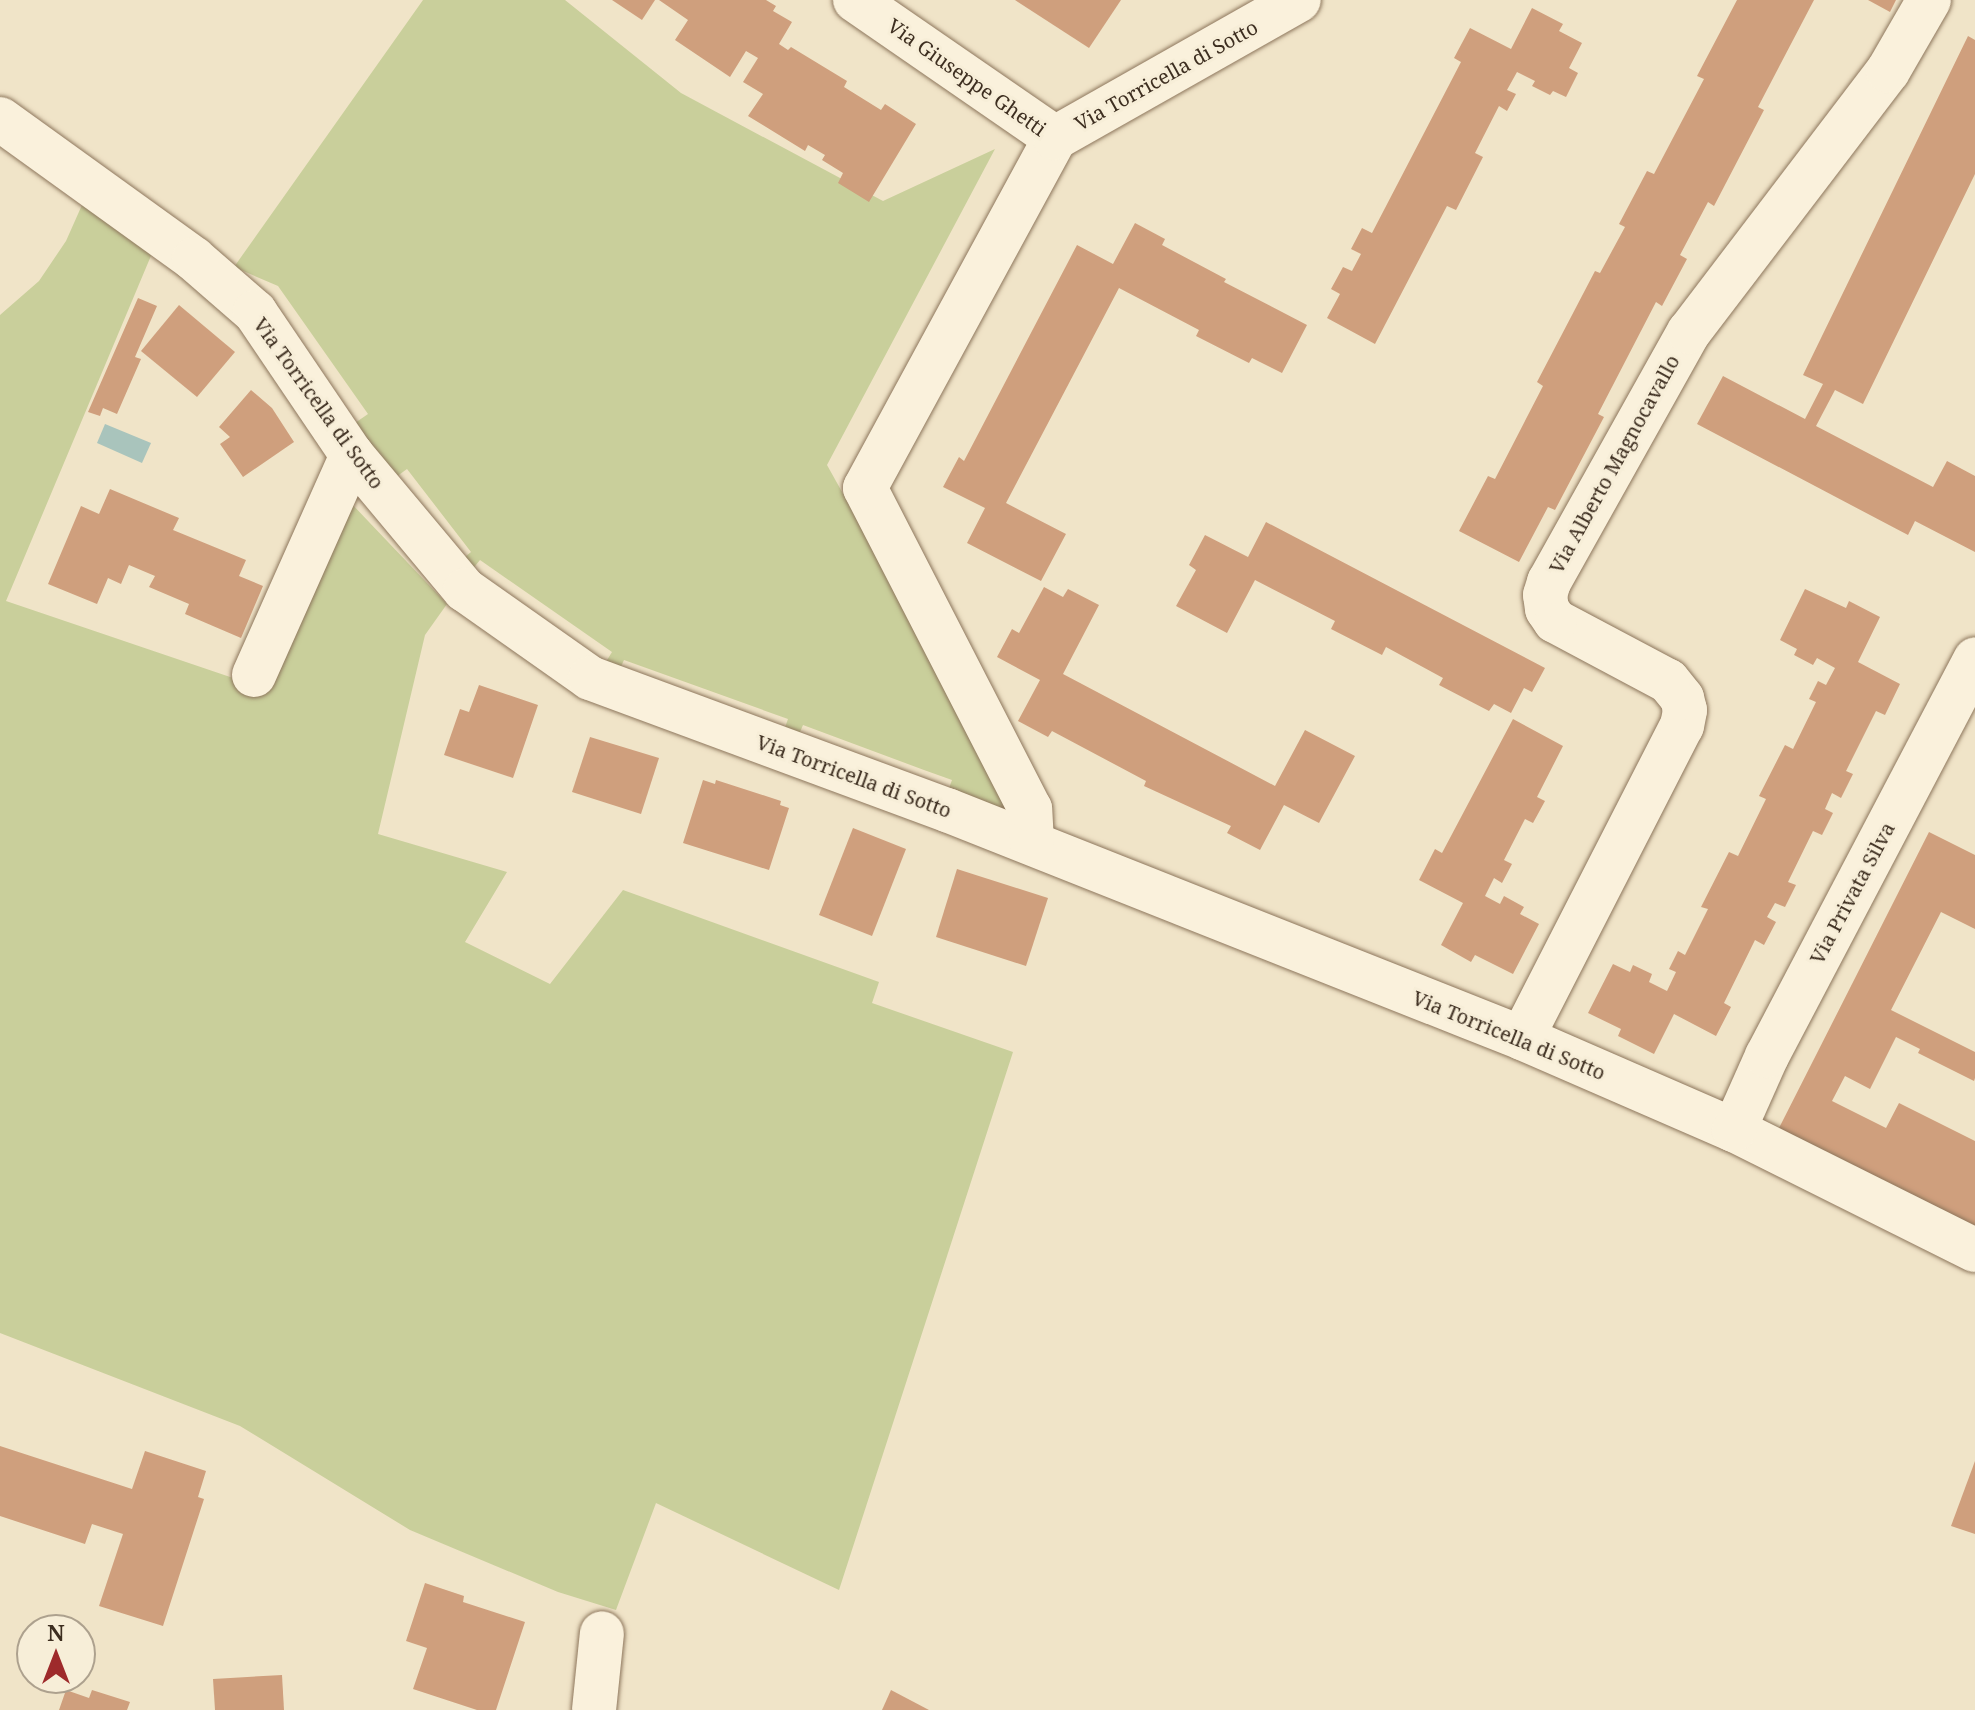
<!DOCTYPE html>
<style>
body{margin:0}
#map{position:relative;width:1975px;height:1710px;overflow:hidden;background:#f0e4c8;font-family:"Noto Serif",serif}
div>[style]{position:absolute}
.green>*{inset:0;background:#c9cf9b}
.water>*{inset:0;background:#a9c4bc}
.building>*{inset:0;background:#cf9f7d}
.roads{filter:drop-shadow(0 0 2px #8d765c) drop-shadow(0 0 2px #8d765c)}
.minor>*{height:44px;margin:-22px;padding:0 22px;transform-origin:22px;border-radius:22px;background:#faf1dc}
span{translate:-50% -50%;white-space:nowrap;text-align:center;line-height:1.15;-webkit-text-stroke:6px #f7eed8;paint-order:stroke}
.street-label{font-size:20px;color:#3d2e20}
.north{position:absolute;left:16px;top:1614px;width:80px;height:80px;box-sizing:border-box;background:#f7eed8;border:2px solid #ada18e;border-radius:50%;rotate:0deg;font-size:22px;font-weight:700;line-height:32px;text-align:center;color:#3d2e20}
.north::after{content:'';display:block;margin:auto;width:28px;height:36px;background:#9e2a2b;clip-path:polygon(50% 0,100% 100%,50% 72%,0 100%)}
</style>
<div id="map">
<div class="green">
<div style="clip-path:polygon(423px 0,565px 0,681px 93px,883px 201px,995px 149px,827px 465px,1015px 802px,1009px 818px,947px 794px,952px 780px,924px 770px,803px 725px,797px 739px,783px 733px,788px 719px,624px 660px,618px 673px,604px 665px,612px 652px,480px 560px,471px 571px,460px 561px,471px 552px,407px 469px,396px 477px,355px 423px,368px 414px,278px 286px,234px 267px)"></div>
<div style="clip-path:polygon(82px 205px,153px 251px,6px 601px,239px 680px,349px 501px,447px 604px,425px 635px,378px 834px,507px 872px,465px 942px,550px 984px,623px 890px,879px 982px,872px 1003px,1013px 1052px,839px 1590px,656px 1503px,616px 1610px,558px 1592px,410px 1530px,240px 1426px,0 1333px,0 315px,39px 281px,66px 241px)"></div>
</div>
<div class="water">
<div style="clip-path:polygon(105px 424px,151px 443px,142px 463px,97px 443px)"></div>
</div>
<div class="building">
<div style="clip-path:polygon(612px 0,655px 0,642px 20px)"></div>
<div style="clip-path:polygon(659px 0,766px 0,776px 6px,773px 11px,792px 22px,779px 44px,788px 50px,791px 47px,847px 81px,844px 87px,881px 110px,885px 104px,916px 124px,869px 202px,838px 183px,843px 173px,822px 160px,825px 155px,808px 145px,805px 151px,748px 116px,763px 94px,743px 82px,758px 58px,746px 51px,730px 77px,675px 40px,688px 20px)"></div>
<div style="clip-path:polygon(1015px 0,1121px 0,1089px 48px)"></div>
<div style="clip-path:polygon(1737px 0,1814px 0,1758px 107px,1764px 110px,1714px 206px,1708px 202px,1680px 255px,1687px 259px,1662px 306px,1656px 302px,1598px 414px,1604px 417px,1555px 510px,1548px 507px,1519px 562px,1459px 531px,1488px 476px,1495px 479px,1543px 386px,1537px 382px,1595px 271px,1600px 273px,1625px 227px,1619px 224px,1647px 171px,1654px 174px,1704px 79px,1697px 76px)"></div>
<div style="clip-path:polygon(1868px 0,1896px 0,1890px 12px)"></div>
<div style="clip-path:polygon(1532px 8px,1563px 24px,1559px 31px,1582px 43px,1569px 68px,1578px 73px,1566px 97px,1553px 91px,1550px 95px,1532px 86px,1535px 81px,1517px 72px,1507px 90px,1516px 94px,1507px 111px,1499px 106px,1475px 153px,1483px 157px,1456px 210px,1447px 206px,1375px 344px,1327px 318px,1340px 294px,1331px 289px,1343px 267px,1352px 271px,1361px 254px,1351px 249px,1362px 228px,1372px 233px,1461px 62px,1454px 58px,1470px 28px,1511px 49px)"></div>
<div style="clip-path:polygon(1968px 36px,1975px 40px,1975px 174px,1863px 404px,1835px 390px,1816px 426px,1933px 487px,1947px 461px,1975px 476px,1975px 552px,1915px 521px,1908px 535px,1697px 424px,1723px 376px,1805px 419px,1823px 384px,1803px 375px)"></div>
<div style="clip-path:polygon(1135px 223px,1165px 239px,1162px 245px,1226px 279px,1224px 282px,1307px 325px,1282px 373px,1252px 358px,1249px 363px,1196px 336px,1199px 330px,1119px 288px,1006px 503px,1066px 534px,1041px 581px,967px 543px,985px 508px,943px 487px,959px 457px,964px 461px,1077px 245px,1113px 264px)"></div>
<div style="clip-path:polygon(138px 298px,157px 306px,135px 357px,141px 359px,117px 414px,103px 408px,100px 416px,88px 412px)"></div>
<div style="clip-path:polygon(179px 305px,235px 352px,197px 397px,141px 351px)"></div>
<div style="clip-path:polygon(251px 390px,272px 408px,294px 442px,243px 477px,220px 444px,230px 437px,219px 427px)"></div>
<div style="clip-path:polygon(110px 489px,179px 518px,173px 530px,246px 560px,239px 576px,263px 586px,241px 638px,185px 614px,189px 604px,149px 587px,155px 576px,129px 565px,121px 584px,108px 578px,97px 604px,48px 584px,81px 506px,99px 514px)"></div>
<div style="clip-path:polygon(1266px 522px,1545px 668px,1532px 692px,1524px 688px,1511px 713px,1494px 704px,1489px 711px,1439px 685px,1443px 678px,1386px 647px,1382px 655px,1331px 629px,1335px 621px,1255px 580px,1227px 633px,1176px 606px,1196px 570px,1189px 565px,1205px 535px,1248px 557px)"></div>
<div style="clip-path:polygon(1044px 587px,1063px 597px,1068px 589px,1099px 605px,1063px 674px,1275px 786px,1305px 730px,1355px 756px,1319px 823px,1284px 805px,1260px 850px,1227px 833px,1231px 826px,1144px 786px,1146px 781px,1052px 731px,1048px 737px,1018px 721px,1040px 680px,997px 657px,1012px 629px,1019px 633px)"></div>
<div style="clip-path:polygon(1805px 589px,1846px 608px,1849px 601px,1880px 617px,1858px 662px,1900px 684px,1885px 715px,1876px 711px,1846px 771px,1853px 774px,1841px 798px,1832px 793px,1825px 809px,1833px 813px,1822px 835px,1813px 831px,1788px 882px,1796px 885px,1785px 907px,1775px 903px,1767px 917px,1776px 922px,1764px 945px,1755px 940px,1724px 1003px,1731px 1007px,1716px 1036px,1674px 1014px,1654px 1054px,1618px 1036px,1621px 1029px,1588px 1013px,1613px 964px,1630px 972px,1633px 965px,1652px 974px,1649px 982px,1667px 991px,1676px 972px,1669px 969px,1678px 951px,1685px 955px,1708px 909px,1701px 907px,1729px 852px,1738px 856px,1766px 799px,1759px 796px,1785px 745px,1793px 749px,1816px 702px,1809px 699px,1818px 681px,1826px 685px,1835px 668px,1817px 658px,1813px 665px,1794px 655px,1797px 649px,1780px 640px)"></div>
<div style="clip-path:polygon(479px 685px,538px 705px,513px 778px,444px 755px,460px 709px,469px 712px)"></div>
<div style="clip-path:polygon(1513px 719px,1563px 746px,1537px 797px,1545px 801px,1533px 823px,1525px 819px,1504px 860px,1512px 864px,1502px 883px,1494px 878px,1485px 896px,1500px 904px,1504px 896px,1524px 907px,1520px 914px,1539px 924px,1513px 974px,1475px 955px,1471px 962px,1441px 945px,1463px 903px,1419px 880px,1435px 849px,1442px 853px)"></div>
<div style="clip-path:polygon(590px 737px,659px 758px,641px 814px,572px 792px)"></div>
<div style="clip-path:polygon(703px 780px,715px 784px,716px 780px,781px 801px,780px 805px,789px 808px,769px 870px,683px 843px)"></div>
<div style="clip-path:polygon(853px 828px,906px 849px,872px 936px,819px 915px)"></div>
<div style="clip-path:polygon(1929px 832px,1975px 855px,1975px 929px,1941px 912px,1891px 1010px,1975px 1052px,1975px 1078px,1974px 1081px,1918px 1053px,1920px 1049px,1896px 1037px,1870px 1089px,1845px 1076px,1832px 1101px,1886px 1128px,1899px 1103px,1975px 1141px,1975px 1239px,1774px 1138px)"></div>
<div style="clip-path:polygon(957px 869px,1048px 898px,1026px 966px,936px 937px)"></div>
<div style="clip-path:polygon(0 1446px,132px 1489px,145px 1451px,206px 1471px,198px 1497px,204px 1499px,163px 1626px,99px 1606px,123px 1534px,92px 1524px,85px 1544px,0 1516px)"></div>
<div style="clip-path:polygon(1975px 1461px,1975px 1534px,1951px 1526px)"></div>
<div style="clip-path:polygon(425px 1583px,464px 1596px,463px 1602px,525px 1622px,496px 1710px,477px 1710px,413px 1689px,427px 1648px,406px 1641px)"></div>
<div style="clip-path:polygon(282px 1675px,284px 1710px,215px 1710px,213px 1679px)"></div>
<div style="clip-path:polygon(66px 1690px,89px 1698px,92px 1690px,130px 1702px,127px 1710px,59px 1710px)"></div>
<div style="clip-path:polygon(891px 1690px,929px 1710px,882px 1710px)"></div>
</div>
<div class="roads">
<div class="minor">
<div style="left:855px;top:0;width:243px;rotate:34.6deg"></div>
<div style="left:0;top:119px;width:239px;rotate:35.8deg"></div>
<div style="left:194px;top:259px;width:81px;rotate:41deg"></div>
<div style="left:255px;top:312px;width:173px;rotate:55.9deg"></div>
<div style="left:352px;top:455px;width:176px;rotate:50.1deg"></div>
<div style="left:465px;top:590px;width:153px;rotate:35.1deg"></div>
<div style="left:590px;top:678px;width:381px;rotate:20.3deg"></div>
<div style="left:947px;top:810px;width:619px;rotate:21.63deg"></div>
<div style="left:1522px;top:1038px;width:231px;rotate:23.5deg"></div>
<div style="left:1734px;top:1130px;width:269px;rotate:26.5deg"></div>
<div style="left:254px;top:675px;width:241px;rotate:-66deg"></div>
<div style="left:1032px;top:843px;width:34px;rotate:-93deg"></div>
<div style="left:1030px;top:809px;width:361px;rotate:-117.2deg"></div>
<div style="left:865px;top:488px;width:398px;rotate:-61.5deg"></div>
<div style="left:1055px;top:138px;width:280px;rotate:-29.5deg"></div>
<div style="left:1522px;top:1038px;width:351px;rotate:-62.9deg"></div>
<div style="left:1682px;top:726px;width:16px;rotate:-79deg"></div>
<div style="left:1685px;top:710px;width:12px;rotate:-104deg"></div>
<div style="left:1682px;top:698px;width:22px;rotate:-129deg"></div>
<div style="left:1668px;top:681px;width:128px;rotate:-152deg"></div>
<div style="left:1555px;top:621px;width:14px;rotate:-124deg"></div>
<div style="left:1547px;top:609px;width:14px;rotate:-98deg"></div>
<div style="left:1545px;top:595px;width:14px;rotate:-73deg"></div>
<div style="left:1549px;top:582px;width:287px;rotate:-60.8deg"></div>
<div style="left:1689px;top:332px;width:328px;rotate:-52.7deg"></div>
<div style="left:1888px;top:71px;width:82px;rotate:-60deg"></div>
<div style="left:1734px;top:1130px;width:81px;rotate:-66deg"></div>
<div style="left:1767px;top:1056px;width:448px;rotate:-62.3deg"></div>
<div style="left:594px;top:1710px;width:77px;rotate:-84.1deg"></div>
</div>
</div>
<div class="street-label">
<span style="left:1166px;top:75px;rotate:-29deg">Via Torricella di Sotto</span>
<span style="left:967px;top:77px;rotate:35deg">Via Giuseppe Ghetti</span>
<span style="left:319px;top:403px;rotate:54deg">Via Torricella di Sotto</span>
<span style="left:1614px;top:464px;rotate:-61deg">Via Alberto Magnocavallo</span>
<span style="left:854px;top:776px;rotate:20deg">Via Torricella di Sotto</span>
<span style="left:1852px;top:893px;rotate:-62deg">Via Privata Silva</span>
<span style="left:1509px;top:1035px;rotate:22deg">Via Torricella di Sotto</span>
</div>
<div class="north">N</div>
</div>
